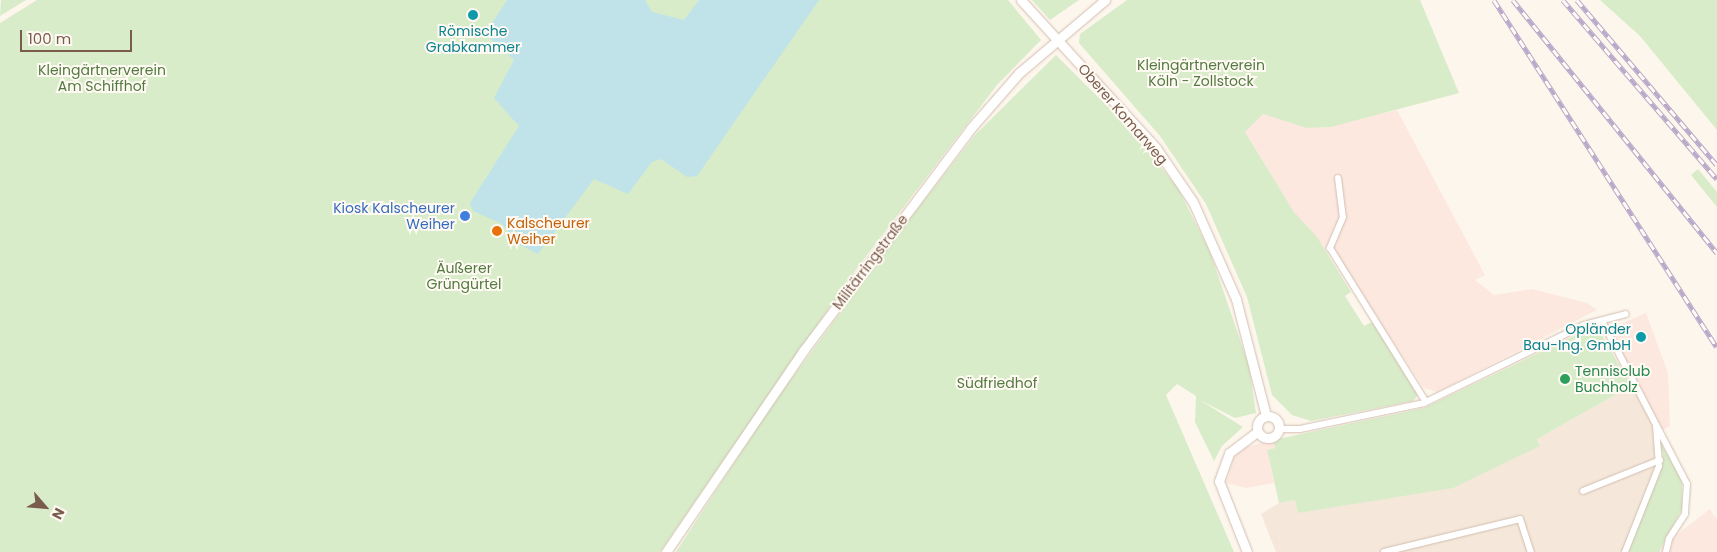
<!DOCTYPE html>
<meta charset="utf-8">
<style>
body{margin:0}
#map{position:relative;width:1717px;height:552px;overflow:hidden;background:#fdf6ec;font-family:Poppins,sans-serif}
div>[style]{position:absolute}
.residential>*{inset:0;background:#f5e8da}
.commercial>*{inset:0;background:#fde8e0}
.green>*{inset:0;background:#d8ecc9}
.water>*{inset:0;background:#bfe3e8}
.roads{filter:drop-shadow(0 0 1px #d1beb0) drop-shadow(0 0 1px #d1beb0)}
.street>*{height:6px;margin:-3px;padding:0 3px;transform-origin:3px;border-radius:3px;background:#fff}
.secondary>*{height:9px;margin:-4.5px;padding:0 4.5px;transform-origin:4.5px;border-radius:4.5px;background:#fff}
.secondary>.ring{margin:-4.5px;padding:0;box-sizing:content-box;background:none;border:9px solid #fff;border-radius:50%}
.rail>*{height:4.5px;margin-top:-2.25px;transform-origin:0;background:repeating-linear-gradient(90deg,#fffaf3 0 8px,#b9a8c9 0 16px);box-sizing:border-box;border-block:1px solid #b9a8c9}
.dots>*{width:14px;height:14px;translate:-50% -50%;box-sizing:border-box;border:2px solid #fffaf3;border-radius:50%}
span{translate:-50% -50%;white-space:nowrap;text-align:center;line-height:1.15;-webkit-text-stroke:4px #fffaf3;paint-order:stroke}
.culture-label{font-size:14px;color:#0d838f}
.right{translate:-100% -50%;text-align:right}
.park-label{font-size:14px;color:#537a41}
.street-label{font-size:14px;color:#7a5c4d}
.shop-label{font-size:14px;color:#366cbe}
.food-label{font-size:14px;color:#c56008}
.left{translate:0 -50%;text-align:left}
.leisure-label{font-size:14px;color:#27864d}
.north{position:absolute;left:20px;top:482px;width:50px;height:50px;-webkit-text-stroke:4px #fffaf3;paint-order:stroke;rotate:117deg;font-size:14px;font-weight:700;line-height:20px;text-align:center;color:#7a5c4d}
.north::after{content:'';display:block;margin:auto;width:18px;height:22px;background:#7a5c4d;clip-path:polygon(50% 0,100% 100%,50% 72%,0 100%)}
.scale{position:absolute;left:20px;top:30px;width:112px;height:22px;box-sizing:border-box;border:2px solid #7a5c4d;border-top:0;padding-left:6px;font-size:15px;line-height:18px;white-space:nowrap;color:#7a5c4d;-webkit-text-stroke:4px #fffaf3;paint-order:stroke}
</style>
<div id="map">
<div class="residential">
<div style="clip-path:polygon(1631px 386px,1652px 421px,1664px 475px,1633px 552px,1276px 552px,1261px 514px,1279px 503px,1295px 500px,1298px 513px,1540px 445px,1537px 439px)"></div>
</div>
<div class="commercial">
<div style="clip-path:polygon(1397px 110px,1485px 275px,1475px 280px,1494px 295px,1532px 289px,1587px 303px,1597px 310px,1437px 392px,1424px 388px,1334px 253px,1324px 249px,1294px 212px,1245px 132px,1263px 113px,1322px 128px)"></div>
<div style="clip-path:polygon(1646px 313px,1668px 373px,1670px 426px,1663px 430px,1613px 340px,1614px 327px)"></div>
<div style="clip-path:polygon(1273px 440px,1275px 448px,1267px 450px,1274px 483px,1246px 488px,1226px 483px,1235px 455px,1246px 447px)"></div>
<div style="clip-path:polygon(1710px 509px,1717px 520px,1717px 552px,1654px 552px)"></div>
</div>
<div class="green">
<div style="clip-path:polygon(1px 0,26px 0,0 16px)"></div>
<div style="clip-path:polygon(37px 0,1008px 0,1041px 40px,997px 85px,857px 268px,660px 552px,0 552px,0 23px)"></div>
<div style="clip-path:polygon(1032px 0,1079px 0,1050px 20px)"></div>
<div style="clip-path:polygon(1127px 0,1420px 0,1459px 93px,1331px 127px,1307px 128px,1263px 114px,1245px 132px,1294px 212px,1317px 237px,1351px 292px,1345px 296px,1364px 326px,1372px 322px,1414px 386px,1418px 395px,1413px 401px,1311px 421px,1292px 415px,1272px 395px,1247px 297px,1206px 204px,1160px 136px,1079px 43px,1080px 34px)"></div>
<div style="clip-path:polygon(1600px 0,1717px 0,1717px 130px,1640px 36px)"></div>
<div style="clip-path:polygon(1056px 55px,1126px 125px,1178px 188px,1210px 252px,1249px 366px,1256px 413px,1235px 418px,1200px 400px,1243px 427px,1222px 446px,1214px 461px,1195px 422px,1196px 396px,1177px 384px,1166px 395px,1234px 552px,676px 552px,770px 408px,905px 225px,975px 135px)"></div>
<div style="clip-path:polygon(1698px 169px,1717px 192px,1717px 207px,1691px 175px)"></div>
<div style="clip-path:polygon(1591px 328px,1599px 330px,1631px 386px,1537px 439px,1540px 446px,1453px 488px,1298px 513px,1295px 500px,1279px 503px,1267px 450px,1275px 448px,1273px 440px,1424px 408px)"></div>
<div style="clip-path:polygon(1659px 440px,1682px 480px,1682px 509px,1659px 552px,1626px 552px,1660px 474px,1663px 455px)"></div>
</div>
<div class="water">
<div style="clip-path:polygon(507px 0,645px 0,652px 12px,684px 20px,699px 0,819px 0,697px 176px,687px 177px,661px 159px,652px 162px,628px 194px,594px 179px,538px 254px,520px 245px,502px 224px,473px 211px,470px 203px,519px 126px,494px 98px,514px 60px,485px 34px)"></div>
</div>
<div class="roads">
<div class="street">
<div style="left:1338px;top:178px;width:39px;rotate:83deg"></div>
<div style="left:1343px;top:217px;width:34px;rotate:113deg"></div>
<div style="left:1330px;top:248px;width:181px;rotate:58.1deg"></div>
<div style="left:1602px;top:321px;width:184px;rotate:62.5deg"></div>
<div style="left:1687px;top:484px;width:30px;rotate:94deg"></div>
<div style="left:1685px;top:514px;width:30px;rotate:123deg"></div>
<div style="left:1669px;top:539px;width:13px;rotate:103deg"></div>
<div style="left:1278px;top:429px;width:22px"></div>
<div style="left:1300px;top:429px;width:127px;rotate:-11.8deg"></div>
<div style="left:1424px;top:403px;width:178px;rotate:-26deg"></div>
<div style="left:1584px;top:325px;width:43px;rotate:-14.7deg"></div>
<div style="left:1583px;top:491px;width:83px;rotate:-21.9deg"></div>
<div style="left:1384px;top:552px;width:140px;rotate:-13.6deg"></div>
<div style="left:1520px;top:519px;width:35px;rotate:72deg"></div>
<div style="left:1625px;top:552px;width:92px;rotate:-68.4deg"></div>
<div style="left:1659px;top:466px;width:41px;rotate:-94.2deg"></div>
</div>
<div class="secondary">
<div style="left:1021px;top:0;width:200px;rotate:47.6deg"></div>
<div style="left:1156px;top:148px;width:65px;rotate:55.6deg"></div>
<div style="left:1193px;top:202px;width:106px;rotate:66.1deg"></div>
<div style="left:1236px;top:299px;width:121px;rotate:75.6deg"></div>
<div class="ring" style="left:1257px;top:416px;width:13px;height:13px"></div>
<div style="left:666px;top:552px;width:243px;rotate:-55.7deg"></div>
<div style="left:803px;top:351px;width:279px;rotate:-53deg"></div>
<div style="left:971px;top:128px;width:73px;rotate:-48.9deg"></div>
<div style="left:1019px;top:73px;width:113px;rotate:-40.3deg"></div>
<div style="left:1247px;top:552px;width:76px;rotate:-111.5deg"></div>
<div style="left:1219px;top:481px;width:30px;rotate:-70deg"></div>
<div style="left:1229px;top:453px;width:36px;rotate:-37deg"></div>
</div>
</div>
<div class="rail">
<div style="left:1494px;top:0;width:412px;rotate:57.3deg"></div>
<div style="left:1513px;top:0;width:325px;rotate:51.1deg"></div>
<div style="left:1563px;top:0;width:236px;rotate:49.3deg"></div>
<div style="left:1577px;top:0;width:216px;rotate:49.7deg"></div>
</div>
<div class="dots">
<div style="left:473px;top:15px;background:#0f9aa8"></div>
<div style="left:465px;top:216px;background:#3f7fe0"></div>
<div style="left:497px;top:231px;background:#e8710a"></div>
<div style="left:1641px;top:337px;background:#0f9aa8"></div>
<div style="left:1565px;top:379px;background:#2e9e5b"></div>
</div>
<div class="culture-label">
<span style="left:473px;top:39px">Römische<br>Grabkammer</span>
<span class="right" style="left:1631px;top:337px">Opländer<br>Bau-Ing. GmbH</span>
</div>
<div class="park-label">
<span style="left:1201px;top:73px">Kleingärtnerverein<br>Köln - Zollstock</span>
<span style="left:102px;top:78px">Kleingärtnerverein<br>Am Schiffhof</span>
<span style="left:464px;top:276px">Äußerer<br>Grüngürtel</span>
<span style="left:997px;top:383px">Südfriedhof</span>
</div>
<div class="street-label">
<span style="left:1123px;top:114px;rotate:49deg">Oberer Komarweg</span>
<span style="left:870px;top:262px;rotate:-53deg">Militärringstraße</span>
</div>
<div class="shop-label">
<span class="right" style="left:455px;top:216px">Kiosk Kalscheurer<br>Weiher</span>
</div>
<div class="food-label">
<span class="left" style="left:507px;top:231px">Kalscheurer<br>Weiher</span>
</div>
<div class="leisure-label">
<span class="left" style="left:1575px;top:379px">Tennisclub<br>Buchholz</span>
</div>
<div class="north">N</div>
<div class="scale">100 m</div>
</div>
